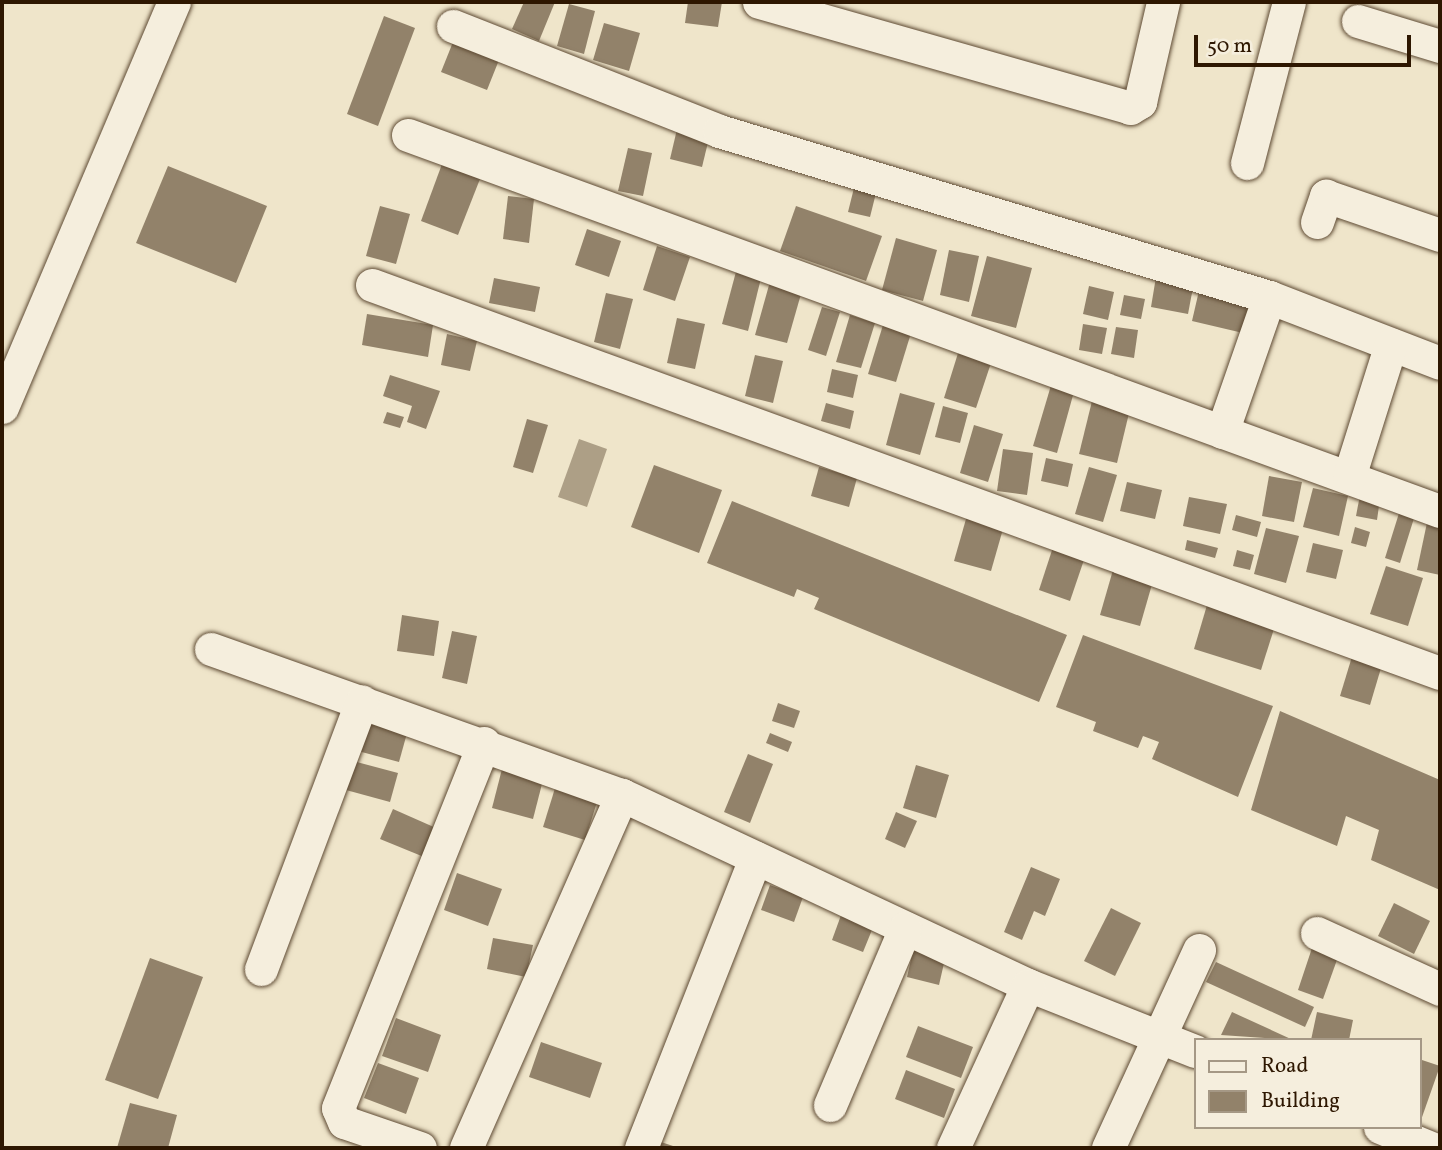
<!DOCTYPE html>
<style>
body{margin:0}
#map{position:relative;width:1442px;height:1150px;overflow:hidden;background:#efe5ca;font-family:Vollkorn,serif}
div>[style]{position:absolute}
.water>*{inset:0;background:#ad9f86}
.building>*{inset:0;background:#92826a}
.roads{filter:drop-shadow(0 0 2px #5e4a33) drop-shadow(0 0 2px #5e4a33)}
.minor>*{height:33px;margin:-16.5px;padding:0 16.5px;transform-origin:16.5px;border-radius:16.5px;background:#f5eedd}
span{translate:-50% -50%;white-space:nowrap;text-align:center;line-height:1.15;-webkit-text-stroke:5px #f5eedd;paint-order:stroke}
.frame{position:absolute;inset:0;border:4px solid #2e1701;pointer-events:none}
.legend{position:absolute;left:1194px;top:1038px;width:228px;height:91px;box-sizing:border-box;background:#f5eedd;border:2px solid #a59885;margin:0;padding:9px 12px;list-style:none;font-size:21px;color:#2e1701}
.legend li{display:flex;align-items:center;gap:14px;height:35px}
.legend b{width:35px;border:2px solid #a59885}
.scale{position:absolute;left:1194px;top:35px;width:217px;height:32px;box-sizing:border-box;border:4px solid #2e1701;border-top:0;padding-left:9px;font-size:21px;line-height:24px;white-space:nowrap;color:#2e1701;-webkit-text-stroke:5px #f5eedd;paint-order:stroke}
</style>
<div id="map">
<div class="water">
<div style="clip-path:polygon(579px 439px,607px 449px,587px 507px,558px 497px)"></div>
</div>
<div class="building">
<div style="clip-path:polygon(524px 2px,555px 2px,539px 41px,512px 29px)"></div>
<div style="clip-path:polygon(688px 2px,722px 2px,718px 27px,685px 23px)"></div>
<div style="clip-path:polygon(569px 4px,595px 11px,584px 54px,557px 46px)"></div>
<div style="clip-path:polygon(384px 16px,415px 28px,378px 126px,347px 114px)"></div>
<div style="clip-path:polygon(604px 23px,640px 33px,629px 71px,593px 60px)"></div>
<div style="clip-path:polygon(453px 42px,499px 60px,487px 90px,441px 72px)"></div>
<div style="clip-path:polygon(678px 125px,710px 134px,702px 167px,670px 159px)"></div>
<div style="clip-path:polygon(628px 148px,652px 153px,643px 196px,618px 191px)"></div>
<div style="clip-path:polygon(442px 164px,480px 179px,458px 235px,421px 221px)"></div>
<div style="clip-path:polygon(168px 166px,267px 206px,236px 283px,136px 243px)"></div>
<div style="clip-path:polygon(855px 184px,877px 189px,870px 217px,848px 212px)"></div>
<div style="clip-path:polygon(508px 196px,534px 199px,529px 243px,503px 239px)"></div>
<div style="clip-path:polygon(380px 206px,410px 214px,396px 264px,366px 256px)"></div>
<div style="clip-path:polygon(796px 206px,882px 236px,866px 281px,780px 251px)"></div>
<div style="clip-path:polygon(587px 229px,621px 241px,609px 277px,575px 265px)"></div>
<div style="clip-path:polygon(896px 238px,937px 250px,923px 301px,882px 290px)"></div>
<div style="clip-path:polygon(657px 246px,690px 257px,675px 301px,643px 290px)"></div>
<div style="clip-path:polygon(949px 250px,979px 256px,969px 302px,940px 295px)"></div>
<div style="clip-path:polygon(987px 256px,1032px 268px,1016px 328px,971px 316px)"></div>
<div style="clip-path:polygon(737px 268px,762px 274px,748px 331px,722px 324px)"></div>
<div style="clip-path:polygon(1157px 271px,1195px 277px,1188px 314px,1151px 307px)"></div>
<div style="clip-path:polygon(494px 278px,540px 287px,535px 312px,489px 303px)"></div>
<div style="clip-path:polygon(771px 278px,803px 287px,787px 343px,755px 335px)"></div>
<div style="clip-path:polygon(1201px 282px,1252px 294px,1243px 333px,1192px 321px)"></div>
<div style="clip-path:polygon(1089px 286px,1114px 292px,1108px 320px,1083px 314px)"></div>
<div style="clip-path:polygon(606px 293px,633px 299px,620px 349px,594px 342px)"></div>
<div style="clip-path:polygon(1124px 295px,1145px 299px,1141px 319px,1120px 315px)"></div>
<div style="clip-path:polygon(822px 307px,840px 312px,826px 356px,808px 350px)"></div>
<div style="clip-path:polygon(367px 314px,433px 325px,428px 357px,362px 345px)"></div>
<div style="clip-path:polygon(850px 315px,875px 323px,861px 368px,836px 362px)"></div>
<div style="clip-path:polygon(677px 318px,705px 324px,695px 369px,667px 363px)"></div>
<div style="clip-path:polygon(1083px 324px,1107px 328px,1102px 354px,1079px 350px)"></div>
<div style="clip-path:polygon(883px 325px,911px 333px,896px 382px,868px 374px)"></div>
<div style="clip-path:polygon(1116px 327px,1138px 330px,1134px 358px,1111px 354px)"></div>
<div style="clip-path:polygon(447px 334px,477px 341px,470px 371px,441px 365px)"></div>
<div style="clip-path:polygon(959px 350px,992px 360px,976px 408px,944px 398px)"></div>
<div style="clip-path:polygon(755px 355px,783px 361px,773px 403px,745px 396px)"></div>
<div style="clip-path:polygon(832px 369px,858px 375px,853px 398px,827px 392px)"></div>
<div style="clip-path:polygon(390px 375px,440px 391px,426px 429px,407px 422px,412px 406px,383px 396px)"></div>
<div style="clip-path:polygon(1052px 382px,1075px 388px,1057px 453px,1033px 446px)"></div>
<div style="clip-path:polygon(900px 393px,935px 403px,920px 455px,886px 445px)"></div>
<div style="clip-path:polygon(1093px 397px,1131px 405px,1117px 463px,1079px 454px)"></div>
<div style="clip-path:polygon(826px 403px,854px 411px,850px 429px,821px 421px)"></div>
<div style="clip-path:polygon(943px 406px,968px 413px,960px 443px,935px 437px)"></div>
<div style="clip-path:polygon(387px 412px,404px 417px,400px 428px,383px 423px)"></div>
<div style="clip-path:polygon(527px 419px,548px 425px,533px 473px,513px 467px)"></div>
<div style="clip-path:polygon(974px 425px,1003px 434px,988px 482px,960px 473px)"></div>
<div style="clip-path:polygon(1003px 449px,1033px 453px,1027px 495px,997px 491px)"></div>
<div style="clip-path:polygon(1046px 458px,1073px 464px,1068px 487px,1041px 481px)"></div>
<div style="clip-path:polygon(654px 465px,722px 490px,699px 553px,631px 527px)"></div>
<div style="clip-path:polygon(819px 467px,857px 478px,849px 507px,811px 496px)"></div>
<div style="clip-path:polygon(1089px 467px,1117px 475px,1103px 522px,1075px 514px)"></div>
<div style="clip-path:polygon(1269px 476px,1302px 482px,1294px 522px,1262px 516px)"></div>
<div style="clip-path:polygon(1127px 482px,1162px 490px,1155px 519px,1120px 511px)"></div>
<div style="clip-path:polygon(1313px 488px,1348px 496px,1339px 536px,1303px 527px)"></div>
<div style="clip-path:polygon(1360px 495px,1380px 499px,1377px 520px,1356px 516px)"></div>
<div style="clip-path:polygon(1189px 497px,1227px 504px,1220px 534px,1183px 526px)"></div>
<div style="clip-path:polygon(732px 501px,1067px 635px,1039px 702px,814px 609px,819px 598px,797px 589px,794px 597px,707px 563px)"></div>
<div style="clip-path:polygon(1400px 510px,1415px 515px,1400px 563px,1385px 558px)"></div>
<div style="clip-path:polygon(968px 512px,1005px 522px,991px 571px,954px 561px)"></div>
<div style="clip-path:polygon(1236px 515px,1261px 522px,1257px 537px,1232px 530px)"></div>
<div style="clip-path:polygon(1428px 518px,1440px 521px,1440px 575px,1417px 570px)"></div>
<div style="clip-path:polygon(1355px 527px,1370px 532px,1366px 547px,1351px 543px)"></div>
<div style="clip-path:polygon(1266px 528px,1299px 536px,1286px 583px,1254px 574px)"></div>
<div style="clip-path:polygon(1187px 540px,1218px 548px,1215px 558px,1185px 550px)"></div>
<div style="clip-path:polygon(1055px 541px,1087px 551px,1070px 601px,1039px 590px)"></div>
<div style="clip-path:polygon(1313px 543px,1343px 550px,1336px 579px,1306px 572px)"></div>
<div style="clip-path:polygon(1237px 550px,1254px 555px,1250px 570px,1233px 566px)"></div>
<div style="clip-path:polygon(1115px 563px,1155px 574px,1140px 626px,1100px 615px)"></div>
<div style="clip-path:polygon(1386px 566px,1423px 578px,1408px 626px,1370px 614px)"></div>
<div style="clip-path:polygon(1210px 595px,1278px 616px,1261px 670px,1194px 649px)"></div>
<div style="clip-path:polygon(402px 615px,439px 621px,434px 656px,397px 651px)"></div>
<div style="clip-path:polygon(452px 631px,477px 636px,467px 684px,442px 678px)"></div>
<div style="clip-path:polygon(1083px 635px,1273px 706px,1238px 797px,1152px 759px,1159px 742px,1143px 736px,1138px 748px,1093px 731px,1096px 722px,1056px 707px)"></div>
<div style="clip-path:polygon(1354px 650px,1384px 658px,1370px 705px,1340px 696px)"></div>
<div style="clip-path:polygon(778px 703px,800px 711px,794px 728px,772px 721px)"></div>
<div style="clip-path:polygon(1280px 711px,1440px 780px,1440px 890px,1371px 860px,1379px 830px,1346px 816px,1337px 846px,1251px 810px)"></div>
<div style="clip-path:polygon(367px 715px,409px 726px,399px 762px,358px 751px)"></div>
<div style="clip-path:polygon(770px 733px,792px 742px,788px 752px,766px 743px)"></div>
<div style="clip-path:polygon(748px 754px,773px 764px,750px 823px,724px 812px)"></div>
<div style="clip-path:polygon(353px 761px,398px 773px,390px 802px,346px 790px)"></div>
<div style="clip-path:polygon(916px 765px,949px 775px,936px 818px,903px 808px)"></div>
<div style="clip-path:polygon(502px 769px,543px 780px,533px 819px,492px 808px)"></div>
<div style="clip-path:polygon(556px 785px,598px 799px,585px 840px,543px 827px)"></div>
<div style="clip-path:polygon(393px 809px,436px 828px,424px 857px,380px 839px)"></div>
<div style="clip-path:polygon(896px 812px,917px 821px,905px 848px,885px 839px)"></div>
<div style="clip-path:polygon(1031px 867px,1060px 879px,1045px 916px,1034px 911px,1022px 940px,1004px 932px)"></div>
<div style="clip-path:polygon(457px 873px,502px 889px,488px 926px,444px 910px)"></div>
<div style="clip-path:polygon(770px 885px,803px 897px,794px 922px,761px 910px)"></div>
<div style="clip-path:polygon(1394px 903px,1430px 921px,1414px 954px,1378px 936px)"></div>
<div style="clip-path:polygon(844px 907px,876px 920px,863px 952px,832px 940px)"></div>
<div style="clip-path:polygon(1111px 908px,1141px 923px,1115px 976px,1084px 961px)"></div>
<div style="clip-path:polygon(493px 938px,533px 945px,526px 977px,487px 969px)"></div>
<div style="clip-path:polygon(915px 942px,947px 950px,939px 985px,907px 977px)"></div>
<div style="clip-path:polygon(1312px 948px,1338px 957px,1323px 999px,1298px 990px)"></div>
<div style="clip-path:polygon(150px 958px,203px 977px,158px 1099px,105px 1080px)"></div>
<div style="clip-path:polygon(1216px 962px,1314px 1007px,1305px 1027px,1206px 982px)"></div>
<div style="clip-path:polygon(1232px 1012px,1293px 1040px,1221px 1035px)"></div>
<div style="clip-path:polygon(1317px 1012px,1353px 1020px,1349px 1040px,1311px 1040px)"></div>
<div style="clip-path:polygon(396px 1018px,441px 1035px,428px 1072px,382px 1056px)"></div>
<div style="clip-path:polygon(918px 1026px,973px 1047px,961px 1078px,906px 1057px)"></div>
<div style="clip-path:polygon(541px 1042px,602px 1063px,590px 1098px,529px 1077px)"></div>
<div style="clip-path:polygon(1419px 1059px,1440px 1066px,1421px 1120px,1419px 1119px)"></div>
<div style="clip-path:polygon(378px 1063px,419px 1078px,406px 1114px,364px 1098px)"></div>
<div style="clip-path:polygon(906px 1070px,955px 1089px,944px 1118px,895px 1099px)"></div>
<div style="clip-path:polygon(130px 1103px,177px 1115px,168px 1148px,117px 1148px)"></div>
<div style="clip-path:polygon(661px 1142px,679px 1148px,660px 1148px)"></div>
</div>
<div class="roads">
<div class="minor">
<div style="left:759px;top:2px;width:386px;rotate:15.9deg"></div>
<div style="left:1130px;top:108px;width:12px;rotate:-31deg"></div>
<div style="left:1140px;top:102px;width:103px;rotate:-77deg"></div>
<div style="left:1358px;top:21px;width:86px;rotate:17deg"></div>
<div style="left:453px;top:26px;width:286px;rotate:21.5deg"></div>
<div style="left:719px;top:131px;width:575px;rotate:16.79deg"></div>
<div style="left:1269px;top:297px;width:183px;rotate:21.1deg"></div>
<div style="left:408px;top:135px;width:1098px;rotate:20.02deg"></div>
<div style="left:1247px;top:163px;width:166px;rotate:-75.4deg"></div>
<div style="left:1317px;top:222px;width:28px;rotate:-71deg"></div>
<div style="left:1326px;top:196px;width:120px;rotate:18.9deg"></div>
<div style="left:372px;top:285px;width:1136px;rotate:19.97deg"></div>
<div style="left:2px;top:407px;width:440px;rotate:-67deg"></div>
<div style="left:1222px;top:432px;width:143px;rotate:-70.8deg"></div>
<div style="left:1349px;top:477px;width:139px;rotate:-72.5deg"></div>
<div style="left:211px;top:649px;width:436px;rotate:19.6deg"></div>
<div style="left:622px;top:795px;width:448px;rotate:25.1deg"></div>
<div style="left:1028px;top:985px;width:180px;rotate:21.6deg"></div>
<div style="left:1317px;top:933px;width:135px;rotate:24.5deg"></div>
<div style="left:261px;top:969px;width:286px;rotate:-69.4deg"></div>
<div style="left:830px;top:1105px;width:192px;rotate:-67deg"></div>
<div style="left:1380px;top:1127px;width:55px;rotate:22.4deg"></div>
<div style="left:420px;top:1148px;width:80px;rotate:-161.1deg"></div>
<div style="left:344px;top:1122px;width:15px;rotate:-113deg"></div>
<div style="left:338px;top:1108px;width:393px;rotate:-68.2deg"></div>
<div style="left:466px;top:1148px;width:386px;rotate:-66.2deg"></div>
<div style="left:641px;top:1148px;width:312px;rotate:-68.5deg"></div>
<div style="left:953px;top:1148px;width:179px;rotate:-65.3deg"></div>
<div style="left:1108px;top:1148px;width:218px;rotate:-65.3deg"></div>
</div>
</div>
<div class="frame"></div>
<ul class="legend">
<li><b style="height:9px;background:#f5eedd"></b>Road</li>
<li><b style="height:19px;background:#92826a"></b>Building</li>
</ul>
<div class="scale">50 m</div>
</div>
